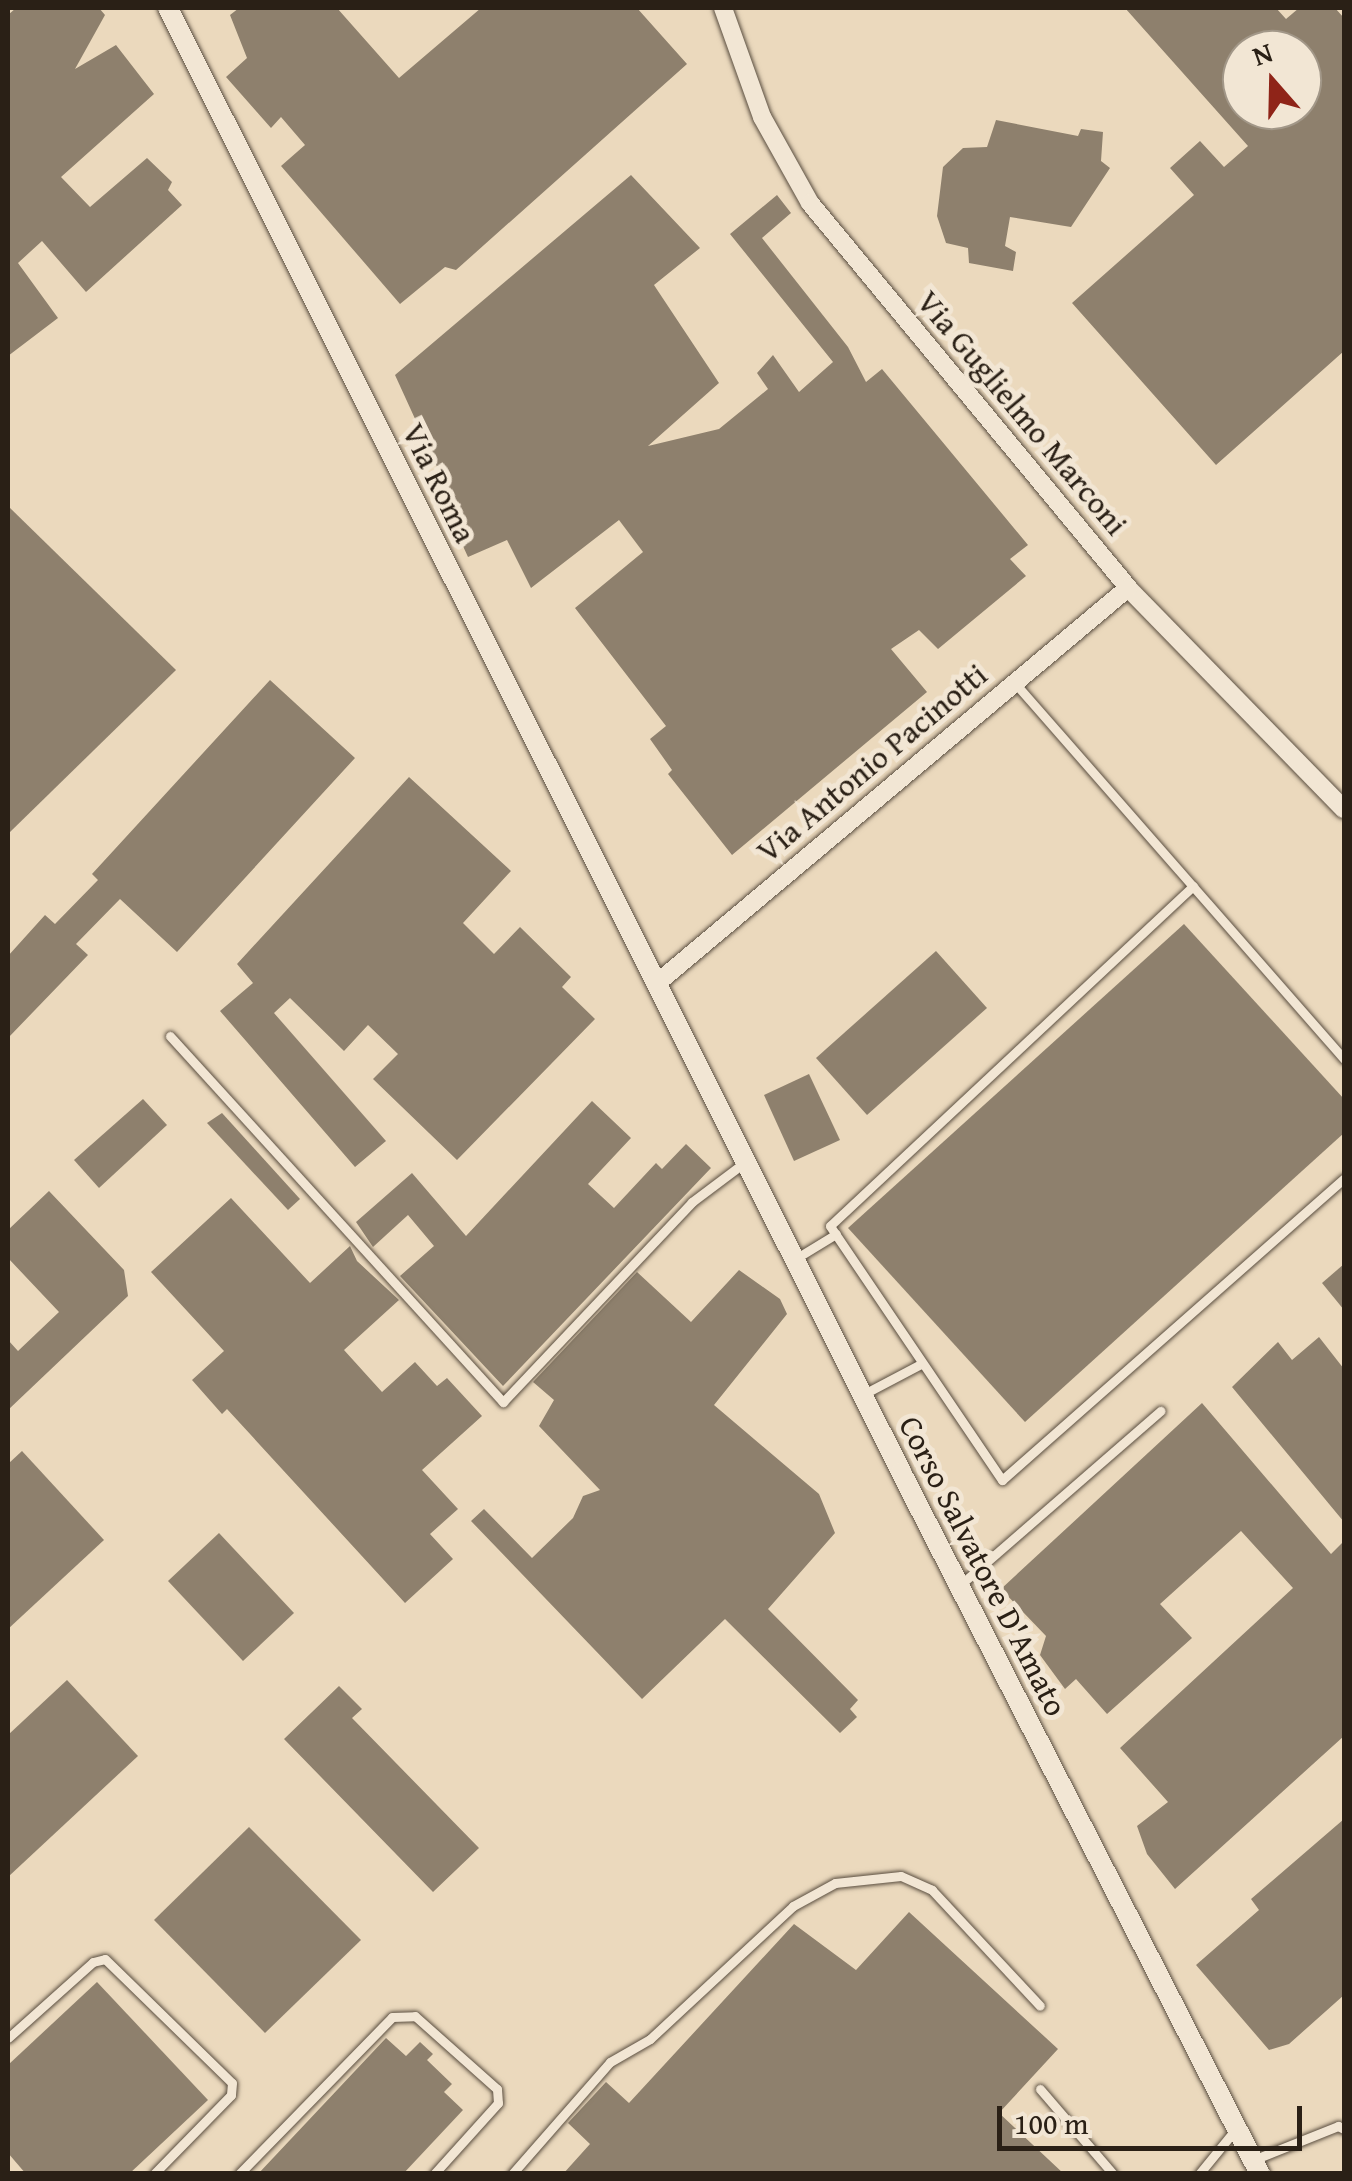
<!DOCTYPE html>
<style>
body{margin:0}
#map{position:relative;width:1352px;height:2181px;overflow:hidden;background:#ebd9bd;font-family:"Gentium Book Plus",serif}
div>[style]{position:absolute}
.building>*{inset:0;background:#8e806d}
.roads{filter:drop-shadow(0 0 2px #5a4e40) drop-shadow(0 0 2px #5a4e40)}
.service>*{height:9px;margin:-4.5px;padding:0 4.5px;transform-origin:4.5px;border-radius:4.5px;background:#f2e6d4}
.minor>*{height:18px;margin:-9px;padding:0 9px;transform-origin:9px;border-radius:9px;background:#f2e6d4}
.tertiary>*{height:20px;margin:-10px;padding:0 10px;transform-origin:10px;border-radius:10px;background:#f2e6d4}
span{translate:-50% -50%;white-space:nowrap;text-align:center;line-height:1.15;-webkit-text-stroke:10px #f2e6d4;paint-order:stroke}
.street-label{font-size:32px;color:#2a2016}
.frame{position:absolute;inset:0;border:10px solid #2a2016;pointer-events:none}
.north{position:absolute;left:1222px;top:30px;width:100px;height:100px;box-sizing:border-box;background:#f2e6d4;border:2px solid #a29788;border-radius:50%;rotate:340deg;font-size:28px;font-weight:700;line-height:40px;text-align:center;color:#2a2016}
.north::after{content:'';display:block;margin:auto;width:35px;height:45px;background:#8f2418;clip-path:polygon(50% 0,100% 100%,50% 72%,0 100%)}
.scale{position:absolute;left:997px;top:2106px;width:305px;height:45px;box-sizing:border-box;border:5px solid #2a2016;border-top:0;padding-left:12px;font-size:30px;line-height:35px;white-space:nowrap;color:#2a2016;-webkit-text-stroke:8px #f2e6d4;paint-order:stroke}
</style>
<div id="map">
<div class="building">
<div style="clip-path:polygon(16px 8px,99px 8px,105px 15px,75px 69px,116px 45px,154px 94px,61px 177px,90px 207px,147px 158px,172px 182px,168px 190px,182px 205px,86px 292px,42px 241px,18px 263px,58px 318px,8px 356px,8px 15px)"></div>
<div style="clip-path:polygon(239px 8px,337px 8px,399px 78px,481px 8px,637px 8px,687px 64px,456px 270px,445px 267px,400px 304px,281px 166px,305px 145px,281px 117px,271px 128px,226px 77px,247px 58px,230px 15px)"></div>
<div style="clip-path:polygon(evenodd,1125px 8px,1276px 8px,1286px 19px,1299px 8px,1335px 8px,1344px 18px,1344px 351px,1216px 465px,1072px 303px,1194px 195px,1170px 168px,1200px 141px,1224px 167px,1248px 146px,1125px 8px,1242px 50px,1302px 50px,1302px 110px,1242px 110px,1242px 50px)"></div>
<div style="clip-path:polygon(996px 120px,1078px 136px,1081px 129px,1103px 132px,1101px 161px,1110px 168px,1071px 227px,1010px 217px,1005px 246px,1016px 252px,1013px 271px,969px 263px,968px 248px,946px 243px,937px 216px,943px 167px,963px 148px,987px 147px)"></div>
<div style="clip-path:polygon(631px 175px,700px 248px,654px 285px,719px 383px,648px 446px,719px 429px,768px 389px,757px 373px,773px 355px,799px 392px,833px 362px,730px 234px,777px 195px,791px 213px,762px 238px,848px 347px,866px 382px,882px 369px,1028px 545px,1010px 559px,1026px 576px,938px 649px,919px 630px,891px 649px,927px 692px,732px 855px,668px 774px,672px 770px,650px 739px,666px 726px,575px 608px,643px 552px,619px 520px,531px 588px,507px 540px,468px 557px,440px 496px,448px 491px,395px 375px)"></div>
<div style="clip-path:polygon(8px 506px,176px 670px,8px 834px)"></div>
<div style="clip-path:polygon(270px 680px,355px 758px,177px 952px,120px 899px,76px 944px,88px 955px,8px 1038px,8px 956px,45px 915px,55px 924px,98px 880px,92px 874px)"></div>
<div style="clip-path:polygon(409px 777px,511px 871px,463px 923px,494px 954px,520px 927px,571px 977px,562px 987px,595px 1019px,457px 1160px,373px 1079px,398px 1054px,368px 1025px,344px 1051px,290px 998px,274px 1013px,386px 1141px,355px 1167px,220px 1011px,253px 983px,237px 964px)"></div>
<div style="clip-path:polygon(1184px 924px,1344px 1099px,1344px 1133px,1025px 1422px,848px 1228px)"></div>
<div style="clip-path:polygon(936px 951px,987px 1008px,867px 1115px,816px 1058px)"></div>
<div style="clip-path:polygon(809px 1074px,840px 1140px,794px 1161px,764px 1095px)"></div>
<div style="clip-path:polygon(143px 1099px,167px 1125px,99px 1188px,74px 1160px)"></div>
<div style="clip-path:polygon(592px 1101px,631px 1138px,588px 1184px,614px 1208px,656px 1163px,662px 1169px,686px 1144px,711px 1168px,503px 1386px,400px 1276px,434px 1246px,408px 1215px,373px 1247px,356px 1222px,412px 1173px,466px 1236px)"></div>
<div style="clip-path:polygon(222px 1113px,300px 1199px,288px 1210px,207px 1123px)"></div>
<div style="clip-path:polygon(49px 1191px,124px 1270px,128px 1296px,8px 1410px,8px 1340px,18px 1351px,59px 1312px,8px 1258px,8px 1230px)"></div>
<div style="clip-path:polygon(231px 1198px,310px 1283px,350px 1246px,357px 1261px,399px 1300px,344px 1350px,382px 1392px,415px 1362px,437px 1386px,447px 1378px,482px 1416px,422px 1470px,458px 1509px,430px 1534px,453px 1559px,405px 1603px,227px 1409px,222px 1414px,192px 1380px,224px 1351px,151px 1272px)"></div>
<div style="clip-path:polygon(1344px 1264px,1344px 1310px,1322px 1283px)"></div>
<div style="clip-path:polygon(739px 1270px,780px 1299px,787px 1314px,714px 1405px,819px 1494px,835px 1533px,768px 1609px,858px 1700px,850px 1709px,857px 1717px,840px 1733px,725px 1619px,642px 1699px,471px 1521px,484px 1509px,532px 1558px,573px 1518px,583px 1496px,600px 1490px,539px 1426px,554px 1400px,533px 1382px,637px 1272px,691px 1322px)"></div>
<div style="clip-path:polygon(1319px 1337px,1344px 1369px,1344px 1522px,1232px 1387px,1278px 1342px,1292px 1360px)"></div>
<div style="clip-path:polygon(1202px 1403px,1331px 1554px,1344px 1541px,1344px 1736px,1175px 1889px,1147px 1854px,1137px 1826px,1168px 1802px,1120px 1748px,1293px 1588px,1241px 1531px,1160px 1604px,1192px 1638px,1107px 1714px,1076px 1679px,1065px 1689px,1040px 1655px,1046px 1636px,1001px 1589px)"></div>
<div style="clip-path:polygon(22px 1451px,104px 1540px,8px 1629px,8px 1464px)"></div>
<div style="clip-path:polygon(219px 1533px,294px 1613px,243px 1661px,168px 1581px)"></div>
<div style="clip-path:polygon(67px 1680px,138px 1756px,8px 1877px,8px 1735px)"></div>
<div style="clip-path:polygon(339px 1686px,362px 1709px,352px 1718px,479px 1848px,433px 1892px,284px 1739px)"></div>
<div style="clip-path:polygon(1344px 1819px,1344px 1995px,1289px 2044px,1269px 2050px,1196px 1965px,1259px 1910px,1251px 1899px)"></div>
<div style="clip-path:polygon(249px 1827px,361px 1940px,265px 2033px,154px 1920px)"></div>
<div style="clip-path:polygon(909px 1912px,1058px 2049px,999px 2113px,1064px 2174px,563px 2174px,590px 2144px,568px 2123px,606px 2082px,629px 2103px,794px 1924px,856px 1970px)"></div>
<div style="clip-path:polygon(97px 1982px,208px 2100px,129px 2174px,26px 2174px,8px 2153px,8px 2065px)"></div>
<div style="clip-path:polygon(386px 2038px,406px 2056px,420px 2042px,433px 2054px,427px 2060px,452px 2084px,444px 2092px,463px 2110px,403px 2174px,258px 2174px)"></div>
</div>
<div class="roads">
<div class="service">
<div style="left:1014px;top:682px;width:501px;rotate:48.8deg"></div>
<div style="left:1193px;top:886px;width:497px;rotate:136.9deg"></div>
<div style="left:830px;top:1226px;width:307px;rotate:55.9deg"></div>
<div style="left:1002px;top:1480px;width:456px;rotate:-41.4deg"></div>
<div style="left:170px;top:1036px;width:495px;rotate:47.7deg"></div>
<div style="left:503px;top:1402px;width:275px;rotate:-46.6deg"></div>
<div style="left:692px;top:1202px;width:66px;rotate:-37deg"></div>
<div style="left:795px;top:1259px;width:48px;rotate:-31.4deg"></div>
<div style="left:862px;top:1395px;width:67px;rotate:-27.7deg"></div>
<div style="left:959px;top:1586px;width:267px;rotate:-41deg"></div>
<div style="left:8px;top:2038px;width:114px;rotate:-41.8deg"></div>
<div style="left:93px;top:1962px;width:12px;rotate:-14deg"></div>
<div style="left:105px;top:1959px;width:177px;rotate:44.3deg"></div>
<div style="left:232px;top:2083px;width:12px;rotate:95deg"></div>
<div style="left:231px;top:2095px;width:110px;rotate:134.3deg"></div>
<div style="left:1040px;top:2089px;width:112px;rotate:49.3deg"></div>
<div style="left:1253px;top:2160px;width:92px;rotate:-21.8deg"></div>
<div style="left:1338px;top:2126px;width:7px;rotate:27deg"></div>
<div style="left:239px;top:2174px;width:219px;rotate:-45.7deg"></div>
<div style="left:392px;top:2017px;width:23px;rotate:-2deg"></div>
<div style="left:415px;top:2016px;width:110px;rotate:41.7deg"></div>
<div style="left:497px;top:2089px;width:14px;rotate:86deg"></div>
<div style="left:498px;top:2103px;width:96px;rotate:132deg"></div>
<div style="left:512px;top:2174px;width:149px;rotate:-48.8deg"></div>
<div style="left:610px;top:2062px;width:46px;rotate:-29.9deg"></div>
<div style="left:650px;top:2039px;width:195px;rotate:-42.9deg"></div>
<div style="left:793px;top:1906px;width:48px;rotate:-28.7deg"></div>
<div style="left:835px;top:1883px;width:66px;rotate:-6.1deg"></div>
<div style="left:901px;top:1876px;width:34px;rotate:24deg"></div>
<div style="left:932px;top:1890px;width:158px;rotate:47deg"></div>
<div style="left:1199px;top:2174px;width:57px;rotate:-50.7deg"></div>
</div>
<div class="minor">
<div style="left:723px;top:8px;width:116px;rotate:70.3deg"></div>
<div style="left:762px;top:117px;width:98px;rotate:60.8deg"></div>
<div style="left:810px;top:203px;width:499px;rotate:50.4deg"></div>
<div style="left:1128px;top:588px;width:309px;rotate:45.7deg"></div>
<div style="left:656px;top:984px;width:616px;rotate:-40deg"></div>
</div>
<div class="tertiary">
<div style="left:168px;top:8px;width:1637px;rotate:63.4deg"></div>
<div style="left:901px;top:1472px;width:788px;rotate:62.91deg"></div>
</div>
</div>
<div class="street-label">
<span style="left:1022px;top:413px;rotate:50deg">Via Guglielmo Marconi</span>
<span style="left:439px;top:483px;rotate:64deg">Via Roma</span>
<span style="left:872px;top:763px;rotate:-40deg">Via Antonio Pacinotti</span>
<span style="left:983px;top:1566px;rotate:63deg">Corso Salvatore D'Amato</span>
</div>
<div class="frame"></div>
<div class="north">N</div>
<div class="scale">100 m</div>
</div>
